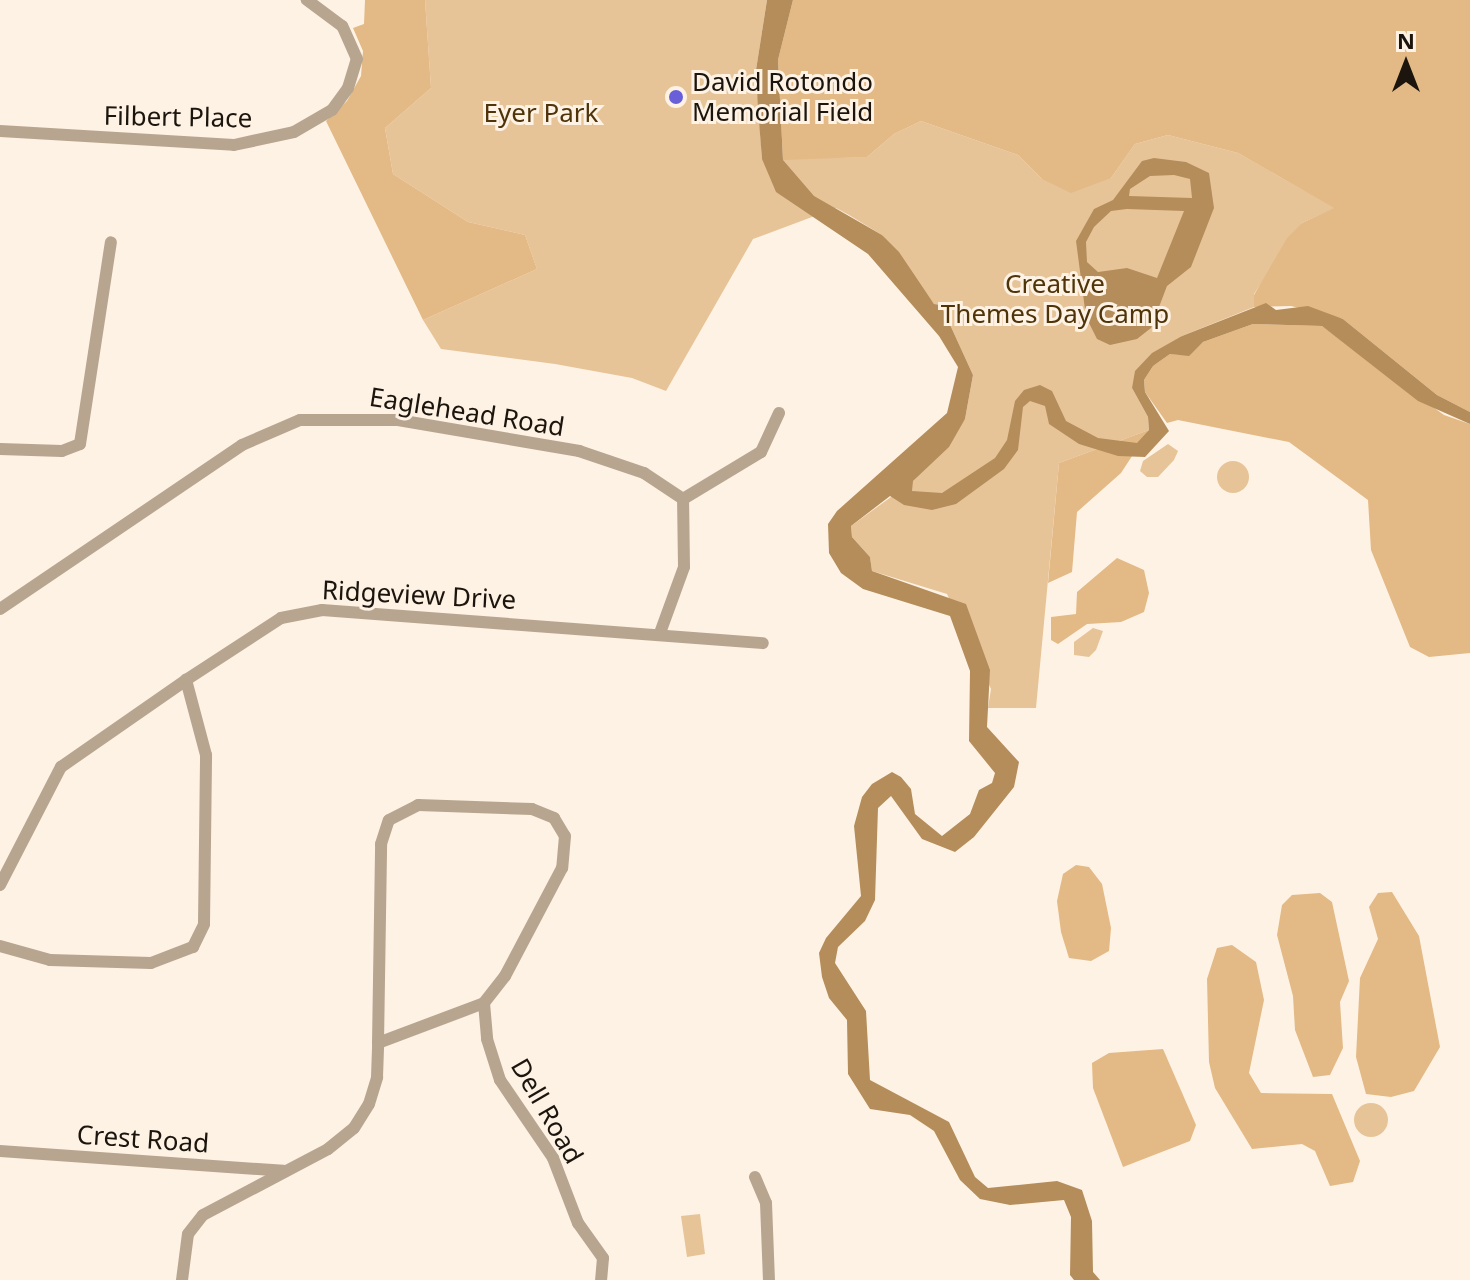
<!DOCTYPE html>
<style>
body{margin:0}
#map{position:relative;width:1470px;height:1280px;overflow:hidden;background:#fef2e4;font-family:"Noto Sans",sans-serif}
div>[style]{position:absolute}
.green>*{inset:0;background:#e7c498}
.round{border-radius:50%}
.forest>*{inset:0;background:#e3b985}
.water>*{inset:0;background:#b58d5a}
.street>*{height:12px;margin:-6px;padding:0 6px;transform-origin:6px;border-radius:6px;background:#b7a58f}
.dots>*{width:22px;height:22px;translate:-50% -50%;box-sizing:border-box;border:4px solid #fef2e4;border-radius:50%}
span{translate:-50% -50%;white-space:nowrap;text-align:center;line-height:1.15;-webkit-text-stroke:6px #fef2e4;paint-order:stroke}
.poi-label{font-size:26px;color:#1c150d}
.left{translate:0 -50%;text-align:left}
.park-label{font-size:26px;color:#4f3409}
.street-label{font-size:26px;color:#1c150d}
.north{position:absolute;left:1366px;top:24px;width:80px;height:80px;-webkit-text-stroke:6px #fef2e4;paint-order:stroke;rotate:0deg;font-size:22px;font-weight:700;line-height:32px;text-align:center;color:#1c150d}
.north::after{content:'';display:block;margin:auto;width:28px;height:36px;background:#1c150d;clip-path:polygon(50% 0,100% 100%,50% 72%,0 100%)}
</style>
<div id="map">
<div class="green">
<div style="clip-path:polygon(425px 0,767px 0,756px 70px,762px 159px,867px 157px,894px 134px,921px 121px,1018px 155px,1042px 179px,1111px 178px,1135px 144px,1168px 135px,1238px 153px,1335px 208px,1302px 223px,1254px 294px,1254px 307px,1182px 336px,1132px 388px,1148px 417px,1149px 430px,1059px 463px,1036px 708px,988px 708px,991px 689px,947px 594px,872px 571px,870px 557px,852px 537px,851px 526px,913px 481px,965px 419px,973px 375px,941px 305px,934px 304px,882px 235px,849px 215px,836px 208px,753px 239px,666px 391px,632px 378px,555px 364px,441px 349px,423px 320px,537px 269px,525px 235px,468px 222px,393px 174px,385px 128px,431px 88px)"></div>
<div style="clip-path:polygon(1168px 444px,1178px 451px,1174px 460px,1158px 477px,1147px 477px,1140px 471px,1143px 461px)"></div>
<div class="round" style="left:1217px;top:461px;width:32px;height:32px"></div>
<div style="clip-path:polygon(1093px 628px,1103px 631px,1096px 650px,1089px 657px,1074px 655px,1074px 642px)"></div>
<div class="round" style="left:1354px;top:1103px;width:34px;height:34px"></div>
<div style="clip-path:polygon(700px 1214px,705px 1254px,687px 1257px,681px 1216px)"></div>
</div>
<div class="forest">
<div style="clip-path:polygon(365px 0,425px 0,431px 88px,385px 128px,393px 174px,468px 222px,525px 235px,537px 269px,423px 320px,326px 121px,347px 101px,361px 76px,363px 51px,353px 28px,364px 24px)"></div>
<div style="clip-path:polygon(793px 0,1470px 0,1470px 412px,1437px 395px,1343px 319px,1291px 306px,1254px 307px,1254px 295px,1287px 238px,1302px 223px,1334px 208px,1238px 153px,1168px 135px,1135px 144px,1111px 178px,1071px 193px,1042px 179px,1018px 155px,921px 121px,894px 134px,867px 157px,783px 160px,778px 60px)"></div>
<div style="clip-path:polygon(1253px 324px,1322px 326px,1444px 415px,1470px 424px,1470px 653px,1429px 657px,1410px 647px,1371px 550px,1368px 500px,1289px 442px,1178px 420px,1167px 423px,1145px 392px,1144px 380px,1153px 366px,1170px 354px,1189px 355px,1203px 342px)"></div>
<div style="clip-path:polygon(1149px 430px,1121px 473px,1077px 512px,1072px 572px,1048px 583px,1059px 463px)"></div>
<div style="clip-path:polygon(1117px 558px,1144px 570px,1149px 593px,1144px 612px,1121px 622px,1087px 624px,1058px 644px,1051px 640px,1051px 617px,1076px 614px,1077px 592px)"></div>
<div style="clip-path:polygon(1076px 865px,1089px 867px,1102px 884px,1111px 928px,1109px 951px,1091px 961px,1069px 958px,1061px 932px,1057px 901px,1063px 874px)"></div>
<div style="clip-path:polygon(1392px 892px,1419px 936px,1440px 1047px,1414px 1091px,1391px 1097px,1366px 1094px,1356px 1057px,1360px 978px,1378px 939px,1369px 907px,1378px 893px)"></div>
<div style="clip-path:polygon(1320px 893px,1332px 902px,1349px 981px,1340px 1002px,1343px 1048px,1330px 1075px,1313px 1077px,1295px 1030px,1293px 996px,1277px 935px,1282px 905px,1292px 895px)"></div>
<div style="clip-path:polygon(1232px 945px,1256px 962px,1264px 1000px,1249px 1073px,1261px 1093px,1332px 1094px,1360px 1161px,1353px 1182px,1330px 1186px,1315px 1151px,1302px 1144px,1252px 1149px,1215px 1088px,1209px 1062px,1207px 979px,1217px 948px)"></div>
<div style="clip-path:polygon(1163px 1049px,1196px 1125px,1190px 1141px,1123px 1167px,1093px 1088px,1092px 1063px,1109px 1053px)"></div>
</div>
<div class="water">
<div style="clip-path:polygon(767px 0,793px 0,778px 60px,783px 160px,814px 196px,882px 235px,899px 252px,934px 304px,941px 305px,973px 375px,965px 419px,949px 447px,913px 481px,912px 491px,942px 493px,995px 458px,1007px 440px,1015px 401px,1024px 390px,1040px 385px,1052px 391px,1066px 421px,1098px 438px,1137px 443px,1149px 430px,1148px 417px,1132px 388px,1135px 371px,1152px 353px,1182px 336px,1266px 303px,1276px 310px,1308px 306px,1343px 319px,1437px 395px,1470px 412px,1470px 424px,1418px 401px,1322px 326px,1253px 324px,1203px 342px,1189px 356px,1170px 354px,1153px 366px,1144px 380px,1145px 392px,1169px 431px,1145px 457px,1118px 456px,1079px 444px,1049px 424px,1045px 406px,1030px 401px,1023px 407px,1018px 450px,1004px 469px,956px 504px,932px 510px,904px 505px,890px 496px,851px 526px,852px 537px,870px 557px,872px 571px,966px 604px,990px 670px,987px 727px,1019px 762px,1014px 787px,974px 837px,955px 852px,922px 839px,891px 796px,878px 808px,875px 900px,865px 921px,838px 947px,835px 963px,866px 1011px,870px 1080px,949px 1122px,975px 1177px,988px 1188px,1057px 1181px,1082px 1190px,1092px 1221px,1093px 1272px,1100px 1280px,1074px 1280px,1070px 1275px,1071px 1217px,1064px 1200px,1010px 1205px,980px 1199px,960px 1180px,934px 1131px,910px 1115px,870px 1109px,848px 1074px,847px 1020px,829px 998px,822px 977px,819px 953px,826px 938px,861px 896px,854px 826px,862px 797px,872px 784px,892px 772px,901px 777px,911px 789px,915px 814px,942px 836px,970px 814px,979px 790px,992px 783px,995px 773px,969px 741px,970px 671px,950px 616px,863px 589px,841px 573px,829px 553px,828px 524px,837px 511px,947px 413px,958px 367px,939px 336px,868px 254px,776px 192px,762px 159px,758px 109px,756px 70px)"></div>
<div style="clip-path:polygon(evenodd,1154px 158px,1186px 162px,1209px 173px,1214px 208px,1191px 267px,1167px 286px,1151px 328px,1137px 339px,1110px 345px,1097px 339px,1086px 317px,1076px 241px,1094px 209px,1113px 200px,1142px 161px,1154px 158px,1174px 175px,1190px 179px,1192px 198px,1129px 196px,1130px 189px,1150px 176px,1174px 175px,1154px 158px,1127px 209px,1184px 211px,1157px 278px,1127px 268px,1098px 272px,1087px 262px,1086px 242px,1094px 227px,1111px 211px,1127px 209px)"></div>
</div>
<div class="street">
<div style="left:0;top:131px;width:234px;rotate:3.4deg"></div>
<div style="left:234px;top:145px;width:61px;rotate:-12.2deg"></div>
<div style="left:294px;top:132px;width:44px;rotate:-30.1deg"></div>
<div style="left:332px;top:110px;width:27px;rotate:-54deg"></div>
<div style="left:348px;top:88px;width:30px;rotate:-73deg"></div>
<div style="left:357px;top:59px;width:36px;rotate:-114deg"></div>
<div style="left:342px;top:26px;width:44px;rotate:-143.4deg"></div>
<div style="left:0;top:449px;width:62px;rotate:1.8deg"></div>
<div style="left:62px;top:451px;width:19px;rotate:-21deg"></div>
<div style="left:80px;top:444px;width:204px;rotate:-81.3deg"></div>
<div style="left:683px;top:499px;width:91px;rotate:-31.1deg"></div>
<div style="left:761px;top:452px;width:43px;rotate:-65.2deg"></div>
<div style="left:0;top:609px;width:292px;rotate:-34.1deg"></div>
<div style="left:242px;top:445px;width:63px;rotate:-23.3deg"></div>
<div style="left:300px;top:420px;width:98px"></div>
<div style="left:398px;top:420px;width:184px;rotate:9.7deg"></div>
<div style="left:579px;top:451px;width:69px;rotate:18.7deg"></div>
<div style="left:644px;top:473px;width:47px;rotate:33.7deg"></div>
<div style="left:660px;top:633px;width:70px;rotate:-70deg"></div>
<div style="left:684px;top:567px;width:68px;rotate:-90.8deg"></div>
<div style="left:0;top:885px;width:133px;rotate:-62.7deg"></div>
<div style="left:61px;top:767px;width:152px;rotate:-34.8deg"></div>
<div style="left:0;top:946px;width:52px;rotate:15.6deg"></div>
<div style="left:50px;top:960px;width:101px;rotate:1.7deg"></div>
<div style="left:151px;top:963px;width:45px;rotate:-20.9deg"></div>
<div style="left:193px;top:947px;width:25px;rotate:-64deg"></div>
<div style="left:204px;top:924px;width:169px;rotate:-89.3deg"></div>
<div style="left:206px;top:755px;width:78px;rotate:-104.9deg"></div>
<div style="left:186px;top:680px;width:113px;rotate:-33.1deg"></div>
<div style="left:281px;top:618px;width:42px;rotate:-11deg"></div>
<div style="left:322px;top:610px;width:442px;rotate:4.3deg"></div>
<div style="left:484px;top:1003px;width:36px;rotate:85deg"></div>
<div style="left:487px;top:1039px;width:43px;rotate:72.4deg"></div>
<div style="left:500px;top:1080px;width:94px;rotate:55.8deg"></div>
<div style="left:553px;top:1158px;width:70px;rotate:69deg"></div>
<div style="left:578px;top:1223px;width:43px;rotate:54.5deg"></div>
<div style="left:603px;top:1258px;width:22px;rotate:95deg"></div>
<div style="left:0;top:1151px;width:284px;rotate:4deg"></div>
<div style="left:755px;top:1177px;width:28px;rotate:67deg"></div>
<div style="left:766px;top:1203px;width:77px;rotate:87.8deg"></div>
<div style="left:182px;top:1280px;width:46px;rotate:-82.6deg"></div>
<div style="left:188px;top:1234px;width:24px;rotate:-52deg"></div>
<div style="left:203px;top:1215px;width:141px;rotate:-27.8deg"></div>
<div style="left:328px;top:1149px;width:33px;rotate:-39deg"></div>
<div style="left:354px;top:1128px;width:28px;rotate:-58deg"></div>
<div style="left:369px;top:1104px;width:28px;rotate:-73deg"></div>
<div style="left:377px;top:1077px;width:34px;rotate:-88deg"></div>
<div style="left:378px;top:1043px;width:199px;rotate:-89.1deg"></div>
<div style="left:381px;top:844px;width:25px;rotate:-72deg"></div>
<div style="left:389px;top:820px;width:33px;rotate:-27deg"></div>
<div style="left:418px;top:805px;width:114px;rotate:2deg"></div>
<div style="left:532px;top:809px;width:24px;rotate:22deg"></div>
<div style="left:554px;top:818px;width:21px;rotate:59deg"></div>
<div style="left:565px;top:836px;width:32px;rotate:95deg"></div>
<div style="left:562px;top:868px;width:122px;rotate:117.8deg"></div>
<div style="left:505px;top:976px;width:34px;rotate:128deg"></div>
<div style="left:484px;top:1003px;width:113px;rotate:159.3deg"></div>
</div>
<div class="dots">
<div style="left:676px;top:97px;background:#695fd9"></div>
</div>
<div class="poi-label">
<span class="left" style="left:692px;top:97px">David Rotondo<br>Memorial Field</span>
</div>
<div class="park-label">
<span style="left:541px;top:113px">Eyer Park</span>
<span style="left:1055px;top:299px">Creative<br>Themes Day Camp</span>
</div>
<div class="street-label">
<span style="left:178px;top:117px;rotate:1deg">Filbert Place</span>
<span style="left:467px;top:412px;rotate:9deg">Eaglehead Road</span>
<span style="left:419px;top:595px;rotate:3deg">Ridgeview Drive</span>
<span style="left:547px;top:1111px;rotate:60deg">Dell Road</span>
<span style="left:143px;top:1139px;rotate:4deg">Crest Road</span>
</div>
<div class="north">N</div>
</div>
